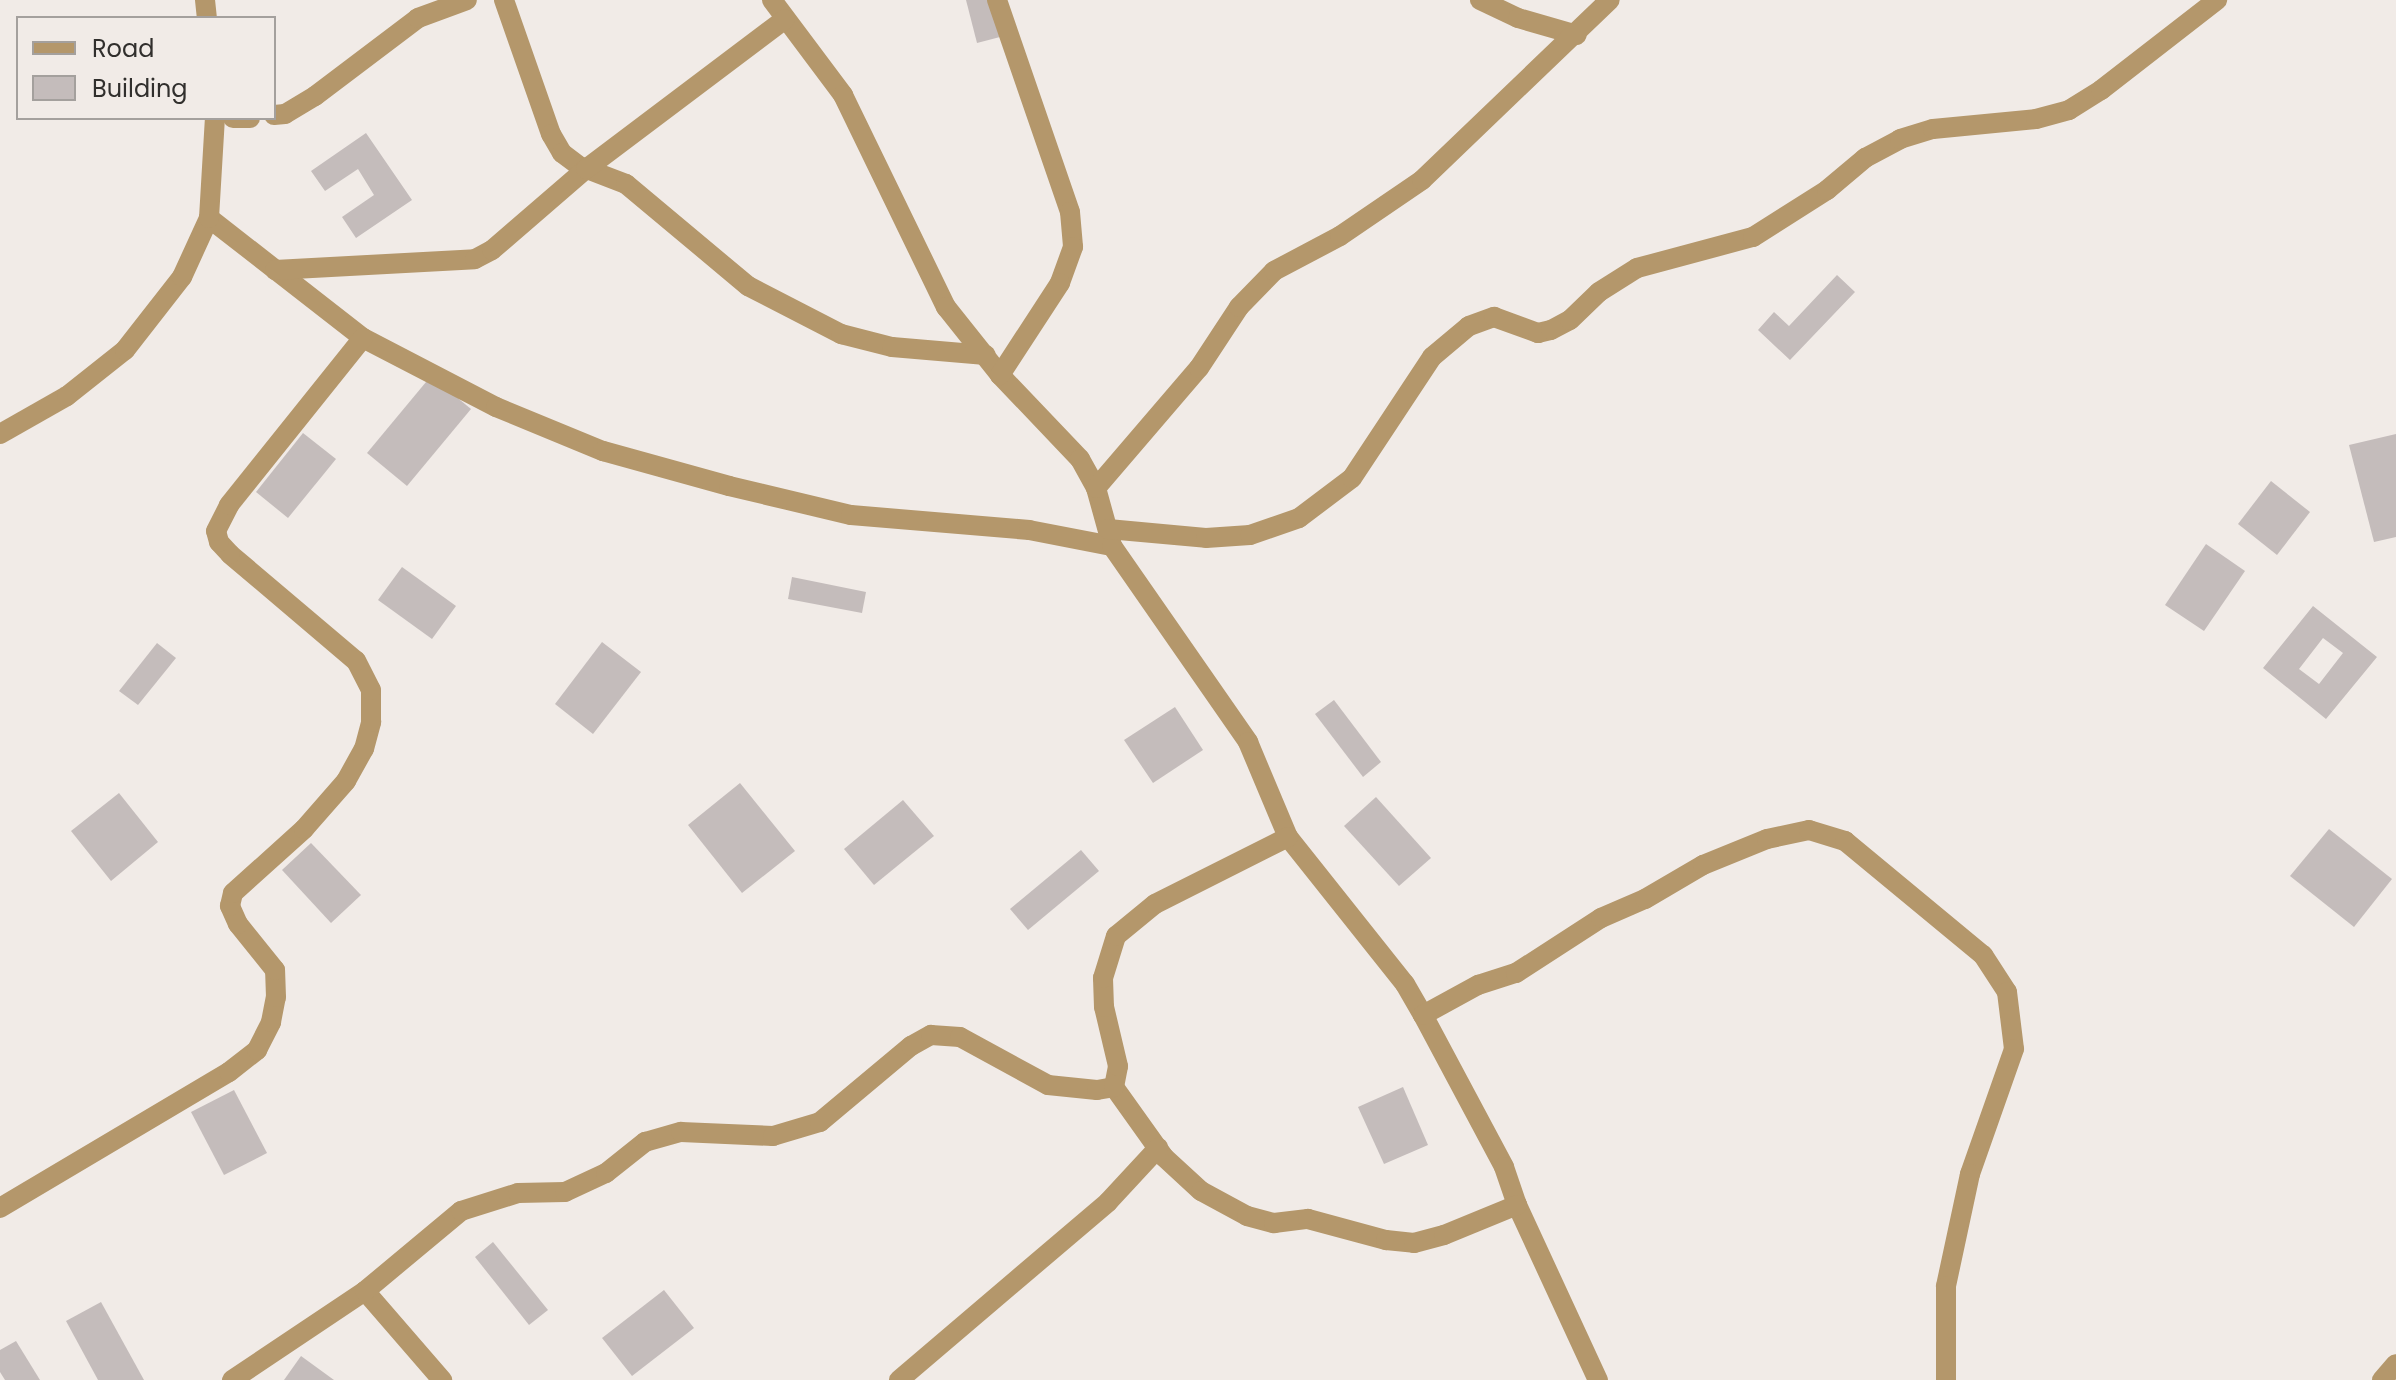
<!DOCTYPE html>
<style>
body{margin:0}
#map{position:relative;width:2396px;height:1380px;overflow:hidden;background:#f1ebe7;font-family:Poppins,sans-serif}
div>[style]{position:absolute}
.building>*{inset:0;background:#c4bcbb}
.minor>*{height:20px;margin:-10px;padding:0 10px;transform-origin:10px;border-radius:10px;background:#b4976b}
span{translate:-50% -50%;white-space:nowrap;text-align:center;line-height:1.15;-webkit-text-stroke:8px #f1ebe7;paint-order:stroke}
.legend{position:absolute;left:16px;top:16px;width:260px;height:104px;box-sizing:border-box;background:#f1ebe7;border:2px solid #a4a09d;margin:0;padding:10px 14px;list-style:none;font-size:24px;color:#312f2d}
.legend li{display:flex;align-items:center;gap:16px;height:40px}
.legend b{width:40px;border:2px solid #a4a09d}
</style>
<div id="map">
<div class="building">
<div style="clip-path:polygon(966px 0,990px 0,1000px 37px,977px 43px)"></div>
<div style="clip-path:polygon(366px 133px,412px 200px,356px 238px,342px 217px,374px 195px,358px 169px,325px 191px,311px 171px)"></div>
<div style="clip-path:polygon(1837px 275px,1855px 292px,1790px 360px,1758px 330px,1774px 312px,1789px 326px)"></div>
<div style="clip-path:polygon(431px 376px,471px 409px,407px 486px,367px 453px)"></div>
<div style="clip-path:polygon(303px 433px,336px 459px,288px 518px,256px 492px)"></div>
<div style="clip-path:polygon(2396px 434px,2396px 537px,2374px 542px,2349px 445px)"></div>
<div style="clip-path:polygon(2271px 481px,2310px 512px,2277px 555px,2238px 524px)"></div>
<div style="clip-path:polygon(2206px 544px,2245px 571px,2204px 631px,2165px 605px)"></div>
<div style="clip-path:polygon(402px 567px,456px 606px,432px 639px,378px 600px)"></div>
<div style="clip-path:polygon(792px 577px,866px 592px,862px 613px,788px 599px)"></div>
<div style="clip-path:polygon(evenodd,2313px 606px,2377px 657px,2326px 719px,2263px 668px,2313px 606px,2323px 638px,2343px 653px,2319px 684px,2299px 669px,2323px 638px)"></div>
<div style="clip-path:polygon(602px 642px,641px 672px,593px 734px,555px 704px)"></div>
<div style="clip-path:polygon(157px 643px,176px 658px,138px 705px,119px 691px)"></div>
<div style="clip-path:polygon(1334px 700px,1381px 762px,1363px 777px,1315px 714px)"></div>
<div style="clip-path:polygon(1175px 707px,1203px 750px,1153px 783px,1124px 740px)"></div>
<div style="clip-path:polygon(740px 783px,795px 851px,742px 893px,688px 825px)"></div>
<div style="clip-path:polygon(119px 793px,158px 842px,111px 881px,71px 831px)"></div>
<div style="clip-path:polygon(1376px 797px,1431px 858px,1399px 886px,1344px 826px)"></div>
<div style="clip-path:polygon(903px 800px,934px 836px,874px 885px,844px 849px)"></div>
<div style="clip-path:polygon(2329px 829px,2392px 879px,2354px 927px,2290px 876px)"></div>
<div style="clip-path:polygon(311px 843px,361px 895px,331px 923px,282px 870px)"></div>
<div style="clip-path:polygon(1081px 850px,1099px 871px,1028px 930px,1010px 909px)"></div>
<div style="clip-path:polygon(1403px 1087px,1428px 1145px,1384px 1164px,1358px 1107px)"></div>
<div style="clip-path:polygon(234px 1090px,267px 1153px,224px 1175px,191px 1112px)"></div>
<div style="clip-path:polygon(493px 1242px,548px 1310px,529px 1325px,475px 1257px)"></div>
<div style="clip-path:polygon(664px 1290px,694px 1328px,632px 1376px,602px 1338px)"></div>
<div style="clip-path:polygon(101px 1302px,144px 1380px,98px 1380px,66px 1321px)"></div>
<div style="clip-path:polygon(16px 1341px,40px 1380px,5px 1380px,0 1372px,0 1350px)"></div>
<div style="clip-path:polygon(301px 1356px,334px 1380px,284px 1380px)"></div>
</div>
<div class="minor">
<div style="left:205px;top:0;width:18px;rotate:84deg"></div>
<div style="left:504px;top:0;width:142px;rotate:70.7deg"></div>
<div style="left:551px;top:134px;width:22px;rotate:60deg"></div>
<div style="left:562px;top:153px;width:21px;rotate:37deg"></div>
<div style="left:579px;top:166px;width:50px;rotate:21deg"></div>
<div style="left:626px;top:184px;width:159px;rotate:39.9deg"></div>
<div style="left:748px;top:286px;width:105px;rotate:27.3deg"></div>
<div style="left:841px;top:334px;width:53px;rotate:14.3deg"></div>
<div style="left:892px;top:347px;width:94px;rotate:4.9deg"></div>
<div style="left:772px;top:0;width:119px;rotate:53.2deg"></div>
<div style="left:843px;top:95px;width:236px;rotate:64.1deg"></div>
<div style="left:946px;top:307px;width:87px;rotate:51.5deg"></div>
<div style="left:1000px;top:375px;width:116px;rotate:46.4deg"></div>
<div style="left:1080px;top:459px;width:33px;rotate:61deg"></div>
<div style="left:1096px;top:488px;width:56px;rotate:74.5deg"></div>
<div style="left:997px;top:0;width:224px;rotate:71deg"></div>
<div style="left:1070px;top:212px;width:35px;rotate:85deg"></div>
<div style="left:1073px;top:247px;width:38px;rotate:110deg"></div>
<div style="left:1060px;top:283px;width:110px;rotate:123.1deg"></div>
<div style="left:1480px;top:0;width:42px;rotate:25.3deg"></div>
<div style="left:1518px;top:18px;width:61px;rotate:16.1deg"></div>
<div style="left:274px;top:115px;width:11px;rotate:-5deg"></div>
<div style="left:285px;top:114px;width:35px;rotate:-31deg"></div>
<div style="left:315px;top:96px;width:129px;rotate:-37.1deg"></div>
<div style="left:418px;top:18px;width:52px;rotate:-20.2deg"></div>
<div style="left:233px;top:118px;width:17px"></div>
<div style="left:209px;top:218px;width:195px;rotate:37.9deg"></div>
<div style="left:363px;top:338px;width:150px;rotate:27.4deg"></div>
<div style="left:496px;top:407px;width:116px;rotate:22.4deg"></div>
<div style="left:603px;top:451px;width:131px;rotate:15.5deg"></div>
<div style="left:729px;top:486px;width:125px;rotate:13.4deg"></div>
<div style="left:851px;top:515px;width:179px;rotate:4.8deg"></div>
<div style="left:1029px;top:530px;width:85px;rotate:10.9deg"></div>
<div style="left:1112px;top:546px;width:239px;rotate:55.2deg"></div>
<div style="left:1248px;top:742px;width:103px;rotate:67.2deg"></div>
<div style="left:1288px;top:837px;width:188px;rotate:51.5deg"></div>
<div style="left:1405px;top:984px;width:36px;rotate:60deg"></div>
<div style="left:1423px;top:1015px;width:172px;rotate:61.9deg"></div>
<div style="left:1504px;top:1167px;width:40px;rotate:71.1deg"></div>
<div style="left:1517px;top:1205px;width:193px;rotate:65.2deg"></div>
<div style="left:275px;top:270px;width:200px;rotate:-3.1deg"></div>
<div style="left:475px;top:259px;width:19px;rotate:-28deg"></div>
<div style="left:492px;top:250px;width:124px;rotate:-40.8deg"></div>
<div style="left:586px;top:169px;width:249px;rotate:-37deg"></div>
<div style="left:0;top:434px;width:77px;rotate:-29.6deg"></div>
<div style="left:67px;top:396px;width:74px;rotate:-38.4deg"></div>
<div style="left:125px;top:350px;width:93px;rotate:-52deg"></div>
<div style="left:182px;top:277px;width:65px;rotate:-65.4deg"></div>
<div style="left:209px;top:218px;width:100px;rotate:-86.6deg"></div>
<div style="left:1096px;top:488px;width:158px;rotate:-49.4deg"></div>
<div style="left:1199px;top:368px;width:73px;rotate:-56.7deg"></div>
<div style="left:1239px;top:307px;width:50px;rotate:-45.8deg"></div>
<div style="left:1274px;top:271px;width:75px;rotate:-27.9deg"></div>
<div style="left:1340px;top:236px;width:99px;rotate:-34.3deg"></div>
<div style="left:1422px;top:180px;width:260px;rotate:-43.8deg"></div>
<div style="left:1108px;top:529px;width:98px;rotate:5.2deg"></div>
<div style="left:1206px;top:538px;width:44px;rotate:-3.9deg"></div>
<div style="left:1250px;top:535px;width:52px;rotate:-19.1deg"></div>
<div style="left:1299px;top:518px;width:66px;rotate:-37deg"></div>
<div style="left:1352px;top:478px;width:145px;rotate:-56.5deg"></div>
<div style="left:1432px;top:357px;width:48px;rotate:-40deg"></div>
<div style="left:1469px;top:326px;width:27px;rotate:-20deg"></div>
<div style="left:1494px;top:317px;width:47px;rotate:20deg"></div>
<div style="left:1538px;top:333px;width:13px;rotate:-13deg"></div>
<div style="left:1551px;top:330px;width:21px;rotate:-28deg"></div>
<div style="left:1570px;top:320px;width:40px;rotate:-44deg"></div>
<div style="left:1599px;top:292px;width:45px;rotate:-32.3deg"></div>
<div style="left:1637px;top:268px;width:120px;rotate:-15deg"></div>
<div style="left:1753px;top:237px;width:88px;rotate:-32.4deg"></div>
<div style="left:1827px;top:190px;width:50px;rotate:-40.1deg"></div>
<div style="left:1865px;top:158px;width:40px;rotate:-28deg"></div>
<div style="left:1900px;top:139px;width:34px;rotate:-17deg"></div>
<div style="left:1933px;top:129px;width:103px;rotate:-5.5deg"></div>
<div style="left:2036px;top:119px;width:34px;rotate:-15deg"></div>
<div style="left:2069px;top:110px;width:38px;rotate:-32deg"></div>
<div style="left:2101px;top:90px;width:147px;rotate:-37.8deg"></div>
<div style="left:1423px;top:1015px;width:63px;rotate:-28.6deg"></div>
<div style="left:1478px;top:985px;width:40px;rotate:-18deg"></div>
<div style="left:1516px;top:973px;width:101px;rotate:-32.9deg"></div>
<div style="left:1601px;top:918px;width:48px;rotate:-23.4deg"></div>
<div style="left:1645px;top:899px;width:67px;rotate:-30.4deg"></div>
<div style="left:1703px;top:865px;width:69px;rotate:-22.1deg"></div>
<div style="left:1767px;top:839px;width:43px;rotate:-12.1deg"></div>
<div style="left:1809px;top:830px;width:38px;rotate:17deg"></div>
<div style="left:1845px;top:841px;width:179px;rotate:39.6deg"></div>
<div style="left:1983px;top:955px;width:44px;rotate:57deg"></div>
<div style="left:2007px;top:992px;width:57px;rotate:83deg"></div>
<div style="left:2014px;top:1049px;width:133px;rotate:109.4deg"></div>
<div style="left:1970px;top:1174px;width:115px;rotate:102.1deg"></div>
<div style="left:1946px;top:1286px;width:94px;rotate:90deg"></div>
<div style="left:1114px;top:1087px;width:86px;rotate:54.5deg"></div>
<div style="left:1164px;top:1157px;width:50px;rotate:42.6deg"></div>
<div style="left:1201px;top:1191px;width:52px;rotate:28.5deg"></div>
<div style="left:1247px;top:1216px;width:28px;rotate:15deg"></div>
<div style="left:1274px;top:1223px;width:34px;rotate:-7deg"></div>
<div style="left:1308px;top:1219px;width:81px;rotate:15.1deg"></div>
<div style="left:1386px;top:1240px;width:28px;rotate:6deg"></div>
<div style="left:1414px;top:1243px;width:31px;rotate:-15deg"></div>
<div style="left:1444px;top:1235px;width:79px;rotate:-22.3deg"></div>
<div style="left:0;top:1208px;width:266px;rotate:-30.7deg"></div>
<div style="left:229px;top:1072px;width:36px;rotate:-38deg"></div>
<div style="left:257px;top:1050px;width:31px;rotate:-63deg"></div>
<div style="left:271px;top:1022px;width:25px;rotate:-79deg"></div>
<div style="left:276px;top:997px;width:27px;rotate:-92deg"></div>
<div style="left:275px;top:970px;width:59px;rotate:-128.8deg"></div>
<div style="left:238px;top:924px;width:20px;rotate:-114deg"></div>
<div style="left:230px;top:906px;width:13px;rotate:-77deg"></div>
<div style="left:233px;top:893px;width:96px;rotate:-42deg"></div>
<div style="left:304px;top:829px;width:64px;rotate:-48.8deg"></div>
<div style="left:346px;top:781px;width:37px;rotate:-61deg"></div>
<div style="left:364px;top:749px;width:28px;rotate:-75deg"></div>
<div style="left:371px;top:722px;width:32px;rotate:-90deg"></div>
<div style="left:371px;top:690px;width:33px;rotate:-117deg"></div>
<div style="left:356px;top:661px;width:165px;rotate:-139.7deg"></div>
<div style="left:230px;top:554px;width:16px;rotate:-133deg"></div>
<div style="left:219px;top:542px;width:11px;rotate:-105deg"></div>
<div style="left:216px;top:531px;width:29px;rotate:-63deg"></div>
<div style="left:229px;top:505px;width:214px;rotate:-51.3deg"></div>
<div style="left:365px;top:1291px;width:118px;rotate:49.1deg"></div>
<div style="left:232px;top:1380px;width:160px;rotate:-33.8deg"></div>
<div style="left:365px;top:1291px;width:125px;rotate:-39.8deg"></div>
<div style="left:461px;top:1211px;width:60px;rotate:-17.5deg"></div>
<div style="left:518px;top:1193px;width:47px;rotate:-1.2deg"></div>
<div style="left:565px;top:1192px;width:45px;rotate:-24.9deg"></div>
<div style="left:606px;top:1173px;width:50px;rotate:-38.5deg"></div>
<div style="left:645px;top:1142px;width:37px;rotate:-16deg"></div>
<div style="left:681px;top:1132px;width:92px;rotate:2.5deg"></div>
<div style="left:773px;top:1136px;width:49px;rotate:-16.6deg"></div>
<div style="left:820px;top:1122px;width:119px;rotate:-39.9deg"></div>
<div style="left:911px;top:1046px;width:23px;rotate:-29deg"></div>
<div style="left:931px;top:1035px;width:29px;rotate:4deg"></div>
<div style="left:960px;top:1037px;width:100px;rotate:28.6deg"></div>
<div style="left:1048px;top:1085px;width:49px;rotate:5.8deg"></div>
<div style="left:1097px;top:1090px;width:17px;rotate:-10deg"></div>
<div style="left:1114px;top:1087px;width:21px;rotate:-79deg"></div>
<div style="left:1118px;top:1066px;width:61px;rotate:-103.3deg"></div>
<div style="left:1104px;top:1007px;width:29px;rotate:-92deg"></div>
<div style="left:1103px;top:978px;width:44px;rotate:-72.8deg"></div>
<div style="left:1116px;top:936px;width:50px;rotate:-39.4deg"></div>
<div style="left:1155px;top:904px;width:149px;rotate:-26.7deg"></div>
<div style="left:899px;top:1380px;width:275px;rotate:-40.4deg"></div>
<div style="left:1108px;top:1202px;width:74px;rotate:-47.2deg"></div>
<div style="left:2382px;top:1380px;width:21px;rotate:-49deg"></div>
</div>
<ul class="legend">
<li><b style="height:10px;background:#b4976b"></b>Road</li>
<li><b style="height:22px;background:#c4bcbb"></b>Building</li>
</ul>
</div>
